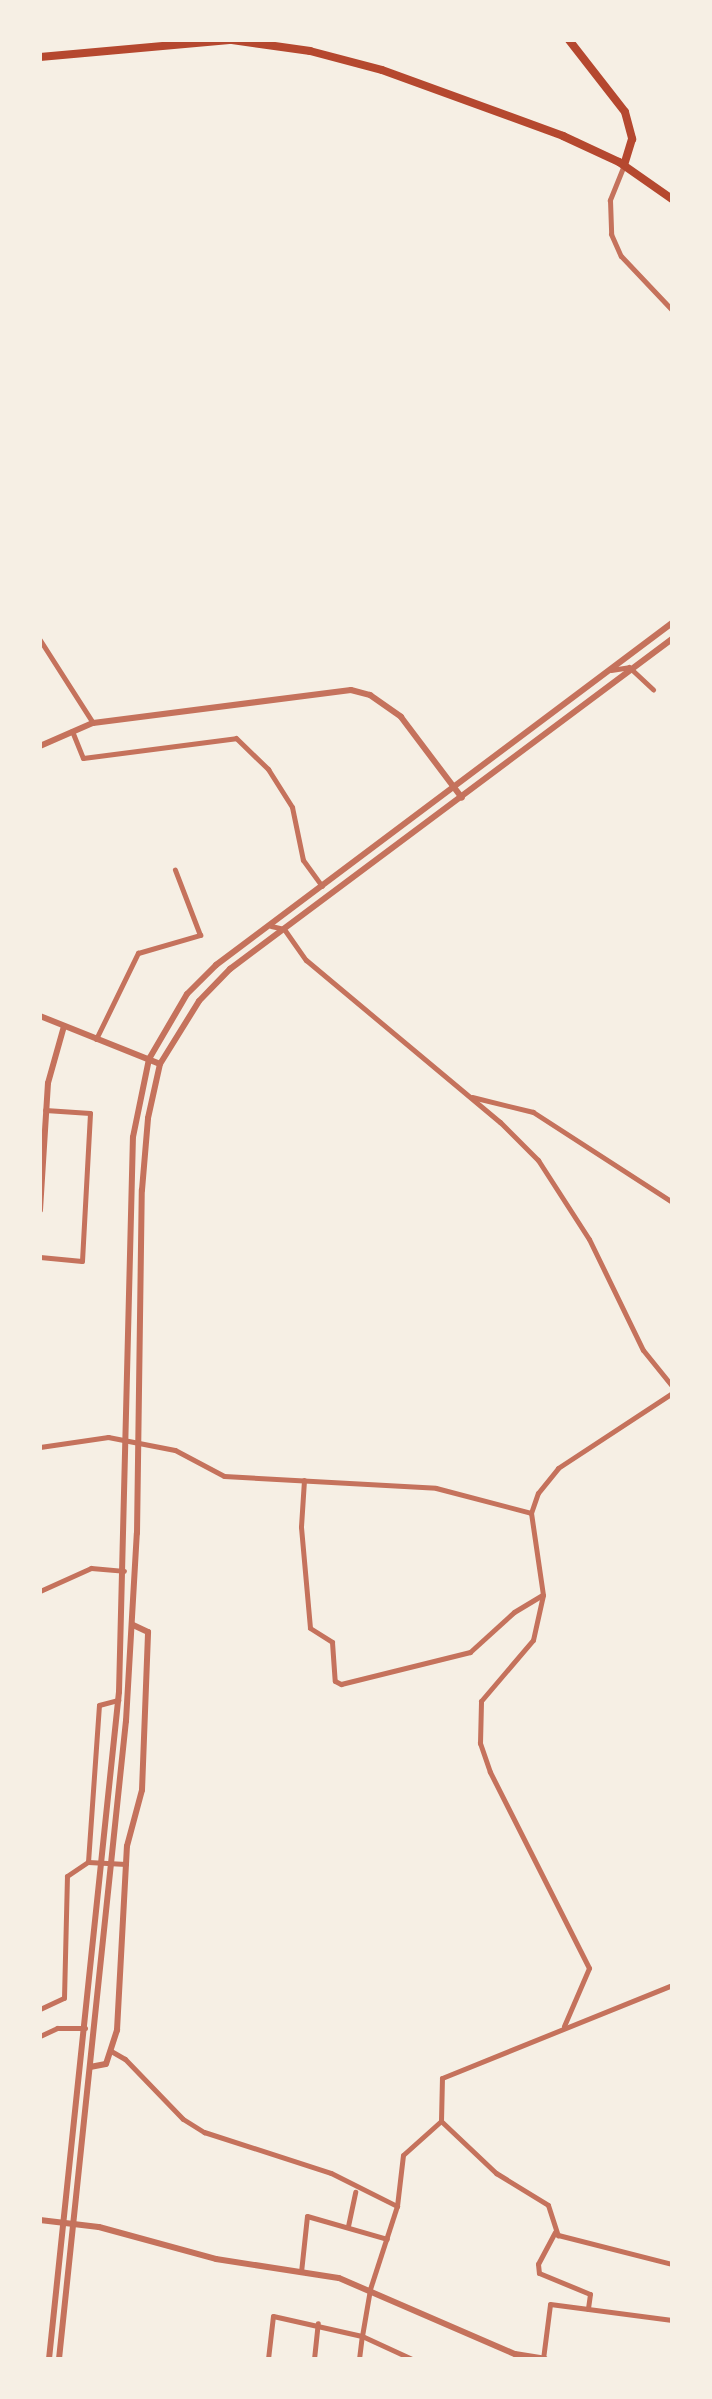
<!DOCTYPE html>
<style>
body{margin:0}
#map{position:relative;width:712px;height:2399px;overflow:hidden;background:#f6efe4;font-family:"Roboto Condensed",sans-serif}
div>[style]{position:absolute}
.minor>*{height:5px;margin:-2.5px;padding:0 2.5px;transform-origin:2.5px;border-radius:2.5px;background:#c5725c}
.tertiary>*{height:6px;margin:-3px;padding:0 3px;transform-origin:3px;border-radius:3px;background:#c5725c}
.primary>*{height:8px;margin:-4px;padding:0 4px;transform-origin:4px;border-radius:4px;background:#b5482f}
.trunk>*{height:8px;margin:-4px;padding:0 4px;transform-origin:4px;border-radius:4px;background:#b5482f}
span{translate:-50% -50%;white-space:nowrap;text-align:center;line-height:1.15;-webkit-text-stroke:8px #f6efe4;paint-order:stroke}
.frame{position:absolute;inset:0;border:42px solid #f6efe4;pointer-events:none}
</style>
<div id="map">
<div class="minor">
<div style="left:624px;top:165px;width:38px;rotate:112deg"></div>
<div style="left:610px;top:200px;width:34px;rotate:88deg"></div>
<div style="left:611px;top:234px;width:24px;rotate:66deg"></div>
<div style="left:621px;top:256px;width:74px;rotate:46.6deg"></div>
<div style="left:40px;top:640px;width:98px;rotate:57.4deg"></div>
<div style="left:611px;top:670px;width:18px;rotate:-9deg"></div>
<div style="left:629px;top:667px;width:33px;rotate:43deg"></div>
<div style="left:72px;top:731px;width:29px;rotate:68deg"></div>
<div style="left:83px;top:758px;width:154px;rotate:-7.4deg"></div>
<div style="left:236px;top:738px;width:45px;rotate:44.1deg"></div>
<div style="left:268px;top:769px;width:45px;rotate:57.7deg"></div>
<div style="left:292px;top:807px;width:54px;rotate:78.3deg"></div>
<div style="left:303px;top:860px;width:32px;rotate:54deg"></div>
<div style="left:271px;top:926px;width:13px;rotate:13deg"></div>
<div style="left:284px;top:929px;width:38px;rotate:55deg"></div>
<div style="left:306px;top:960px;width:253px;rotate:39.9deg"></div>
<div style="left:500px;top:1122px;width:54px;rotate:45deg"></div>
<div style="left:538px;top:1160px;width:94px;rotate:57.2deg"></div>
<div style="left:589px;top:1239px;width:123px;rotate:64.1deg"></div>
<div style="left:643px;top:1350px;width:46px;rotate:51.1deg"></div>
<div style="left:96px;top:1039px;width:96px;rotate:-64deg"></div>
<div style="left:138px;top:953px;width:65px;rotate:-16.2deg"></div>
<div style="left:200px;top:935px;width:70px;rotate:-111deg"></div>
<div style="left:472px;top:1097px;width:63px;rotate:13.8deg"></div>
<div style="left:533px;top:1112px;width:166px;rotate:32.9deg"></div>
<div style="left:40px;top:1257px;width:42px;rotate:5.4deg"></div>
<div style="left:82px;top:1261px;width:148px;rotate:-86.9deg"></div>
<div style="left:90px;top:1113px;width:45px;rotate:-176.2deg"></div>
<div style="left:40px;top:1447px;width:69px;rotate:-8.4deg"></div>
<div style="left:108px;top:1437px;width:68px;rotate:11deg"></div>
<div style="left:175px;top:1450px;width:55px;rotate:28deg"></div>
<div style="left:224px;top:1476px;width:212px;rotate:3.2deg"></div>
<div style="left:436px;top:1488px;width:98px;rotate:14.7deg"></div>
<div style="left:304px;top:1480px;width:47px;rotate:93.7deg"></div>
<div style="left:301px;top:1527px;width:101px;rotate:84.9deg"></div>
<div style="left:310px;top:1628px;width:26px;rotate:32deg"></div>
<div style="left:332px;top:1642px;width:39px;rotate:86deg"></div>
<div style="left:335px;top:1681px;width:7px;rotate:27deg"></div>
<div style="left:341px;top:1684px;width:133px;rotate:-13.9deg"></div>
<div style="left:470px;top:1652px;width:59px;rotate:-42.3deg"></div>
<div style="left:514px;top:1612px;width:33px;rotate:-31deg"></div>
<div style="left:40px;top:1591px;width:56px;rotate:-24.3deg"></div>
<div style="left:91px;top:1568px;width:33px;rotate:5deg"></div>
<div style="left:88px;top:1862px;width:38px;rotate:3deg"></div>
<div style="left:40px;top:2009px;width:26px;rotate:-25deg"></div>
<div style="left:64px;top:1998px;width:122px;rotate:-88.6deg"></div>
<div style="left:67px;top:1876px;width:25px;rotate:-34deg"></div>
<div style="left:88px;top:1862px;width:157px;rotate:-86deg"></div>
<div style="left:99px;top:1705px;width:20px;rotate:-15deg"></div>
<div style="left:564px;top:2026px;width:63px;rotate:-66.7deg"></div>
<div style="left:589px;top:1968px;width:220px;rotate:-116.8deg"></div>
<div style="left:490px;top:1772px;width:31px;rotate:-109deg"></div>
<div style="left:480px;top:1743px;width:42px;rotate:-88.6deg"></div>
<div style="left:481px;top:1701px;width:80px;rotate:-49.6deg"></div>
<div style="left:533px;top:1640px;width:46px;rotate:-77.5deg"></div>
<div style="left:543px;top:1595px;width:83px;rotate:-98.3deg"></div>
<div style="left:531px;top:1513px;width:21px;rotate:-71deg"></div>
<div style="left:538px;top:1493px;width:32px;rotate:-51deg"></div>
<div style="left:558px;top:1468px;width:136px;rotate:-33.3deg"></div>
<div style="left:40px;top:2036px;width:19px;rotate:-25deg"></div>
<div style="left:57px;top:2028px;width:28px"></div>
<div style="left:111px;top:2051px;width:16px;rotate:30deg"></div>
<div style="left:125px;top:2059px;width:83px;rotate:46deg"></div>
<div style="left:183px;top:2119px;width:25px;rotate:32deg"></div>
<div style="left:204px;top:2132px;width:133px;rotate:17.9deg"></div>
<div style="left:331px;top:2173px;width:74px;rotate:26.6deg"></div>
<div style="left:441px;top:2121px;width:76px;rotate:43.4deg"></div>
<div style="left:496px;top:2173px;width:61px;rotate:31.6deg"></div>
<div style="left:548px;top:2205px;width:32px;rotate:72deg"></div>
<div style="left:558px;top:2235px;width:118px;rotate:14.3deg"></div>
<div style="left:348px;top:2226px;width:35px;rotate:-78deg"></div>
<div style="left:555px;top:2232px;width:36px;rotate:118deg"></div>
<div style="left:538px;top:2264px;width:9px;rotate:84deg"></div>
<div style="left:539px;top:2273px;width:55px;rotate:22.4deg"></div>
<div style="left:590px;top:2294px;width:15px;rotate:98deg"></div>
<div style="left:301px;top:2272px;width:56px;rotate:-83.9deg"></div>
<div style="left:307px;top:2216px;width:83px;rotate:16deg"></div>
<div style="left:268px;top:2359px;width:43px;rotate:-83.4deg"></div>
<div style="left:273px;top:2316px;width:91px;rotate:12.7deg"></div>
<div style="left:362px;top:2336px;width:48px;rotate:-80.3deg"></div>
<div style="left:370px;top:2289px;width:87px;rotate:-72deg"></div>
<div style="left:397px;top:2206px;width:51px;rotate:-83.3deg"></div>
<div style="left:403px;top:2155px;width:51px;rotate:-41.8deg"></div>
<div style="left:441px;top:2121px;width:43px;rotate:-88.7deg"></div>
<div style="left:442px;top:2078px;width:248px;rotate:-22deg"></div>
<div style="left:314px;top:2359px;width:36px;rotate:-84deg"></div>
<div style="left:359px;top:2359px;width:23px;rotate:-83deg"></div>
<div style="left:362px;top:2336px;width:55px;rotate:24.7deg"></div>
<div style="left:543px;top:2359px;width:55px;rotate:-82.7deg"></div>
<div style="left:550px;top:2304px;width:123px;rotate:7.5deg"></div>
</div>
<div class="tertiary">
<div style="left:40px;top:746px;width:58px;rotate:-23.5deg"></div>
<div style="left:93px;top:723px;width:260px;rotate:-7.3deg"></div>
<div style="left:351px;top:690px;width:20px;rotate:15deg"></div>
<div style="left:370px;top:695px;width:38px;rotate:35deg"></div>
<div style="left:401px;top:717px;width:101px;rotate:53deg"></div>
<div style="left:40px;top:1016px;width:129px;rotate:21.8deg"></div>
<div style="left:40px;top:1210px;width:127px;rotate:-86.4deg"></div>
<div style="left:48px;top:1083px;width:59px;rotate:-74.3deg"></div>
<div style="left:90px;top:2067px;width:16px;rotate:-11deg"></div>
<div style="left:106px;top:2064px;width:36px;rotate:-72deg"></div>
<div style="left:117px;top:2030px;width:184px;rotate:-86.9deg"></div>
<div style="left:127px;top:1846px;width:58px;rotate:-75deg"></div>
<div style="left:142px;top:1790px;width:158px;rotate:-87.8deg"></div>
<div style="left:148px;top:1632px;width:17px;rotate:-155deg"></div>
<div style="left:40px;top:2220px;width:59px;rotate:6.8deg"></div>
<div style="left:99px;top:2227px;width:121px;rotate:15.3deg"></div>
<div style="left:216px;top:2259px;width:124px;rotate:8.8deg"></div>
<div style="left:339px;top:2278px;width:192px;rotate:23.4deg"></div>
<div style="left:515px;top:2354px;width:30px;rotate:9deg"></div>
<div style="left:49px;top:2359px;width:671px;rotate:-84.01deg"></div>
<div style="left:119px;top:1692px;width:555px;rotate:-88.56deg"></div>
<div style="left:133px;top:1137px;width:80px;rotate:-78.4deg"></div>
<div style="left:149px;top:1059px;width:75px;rotate:-59.7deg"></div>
<div style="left:187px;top:994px;width:41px;rotate:-45deg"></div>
<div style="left:216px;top:965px;width:570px;rotate:-36.87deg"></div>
<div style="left:59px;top:2359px;width:642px;rotate:-84.01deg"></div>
<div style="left:126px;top:1721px;width:188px;rotate:-86.7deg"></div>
<div style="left:137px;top:1533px;width:343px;rotate:-89.2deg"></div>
<div style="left:142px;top:1190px;width:72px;rotate:-85.2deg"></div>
<div style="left:148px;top:1118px;width:55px;rotate:-77.5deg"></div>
<div style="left:160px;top:1064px;width:74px;rotate:-58.2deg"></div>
<div style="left:199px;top:1001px;width:45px;rotate:-45.9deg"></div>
<div style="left:230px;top:969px;width:552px;rotate:-36.75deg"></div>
</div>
<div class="primary">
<div style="left:569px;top:40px;width:91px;rotate:52.1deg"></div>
<div style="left:625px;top:112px;width:28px;rotate:75deg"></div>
<div style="left:632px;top:139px;width:27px;rotate:107deg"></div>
</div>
<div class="trunk">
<div style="left:40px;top:57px;width:193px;rotate:-5.1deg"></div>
<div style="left:232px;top:40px;width:79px;rotate:8deg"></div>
<div style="left:310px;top:51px;width:74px;rotate:14.8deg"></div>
<div style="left:382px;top:70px;width:193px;rotate:20deg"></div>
<div style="left:563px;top:136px;width:62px;rotate:24.9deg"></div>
<div style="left:619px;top:162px;width:65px;rotate:34.9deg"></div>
</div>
<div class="frame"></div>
</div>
